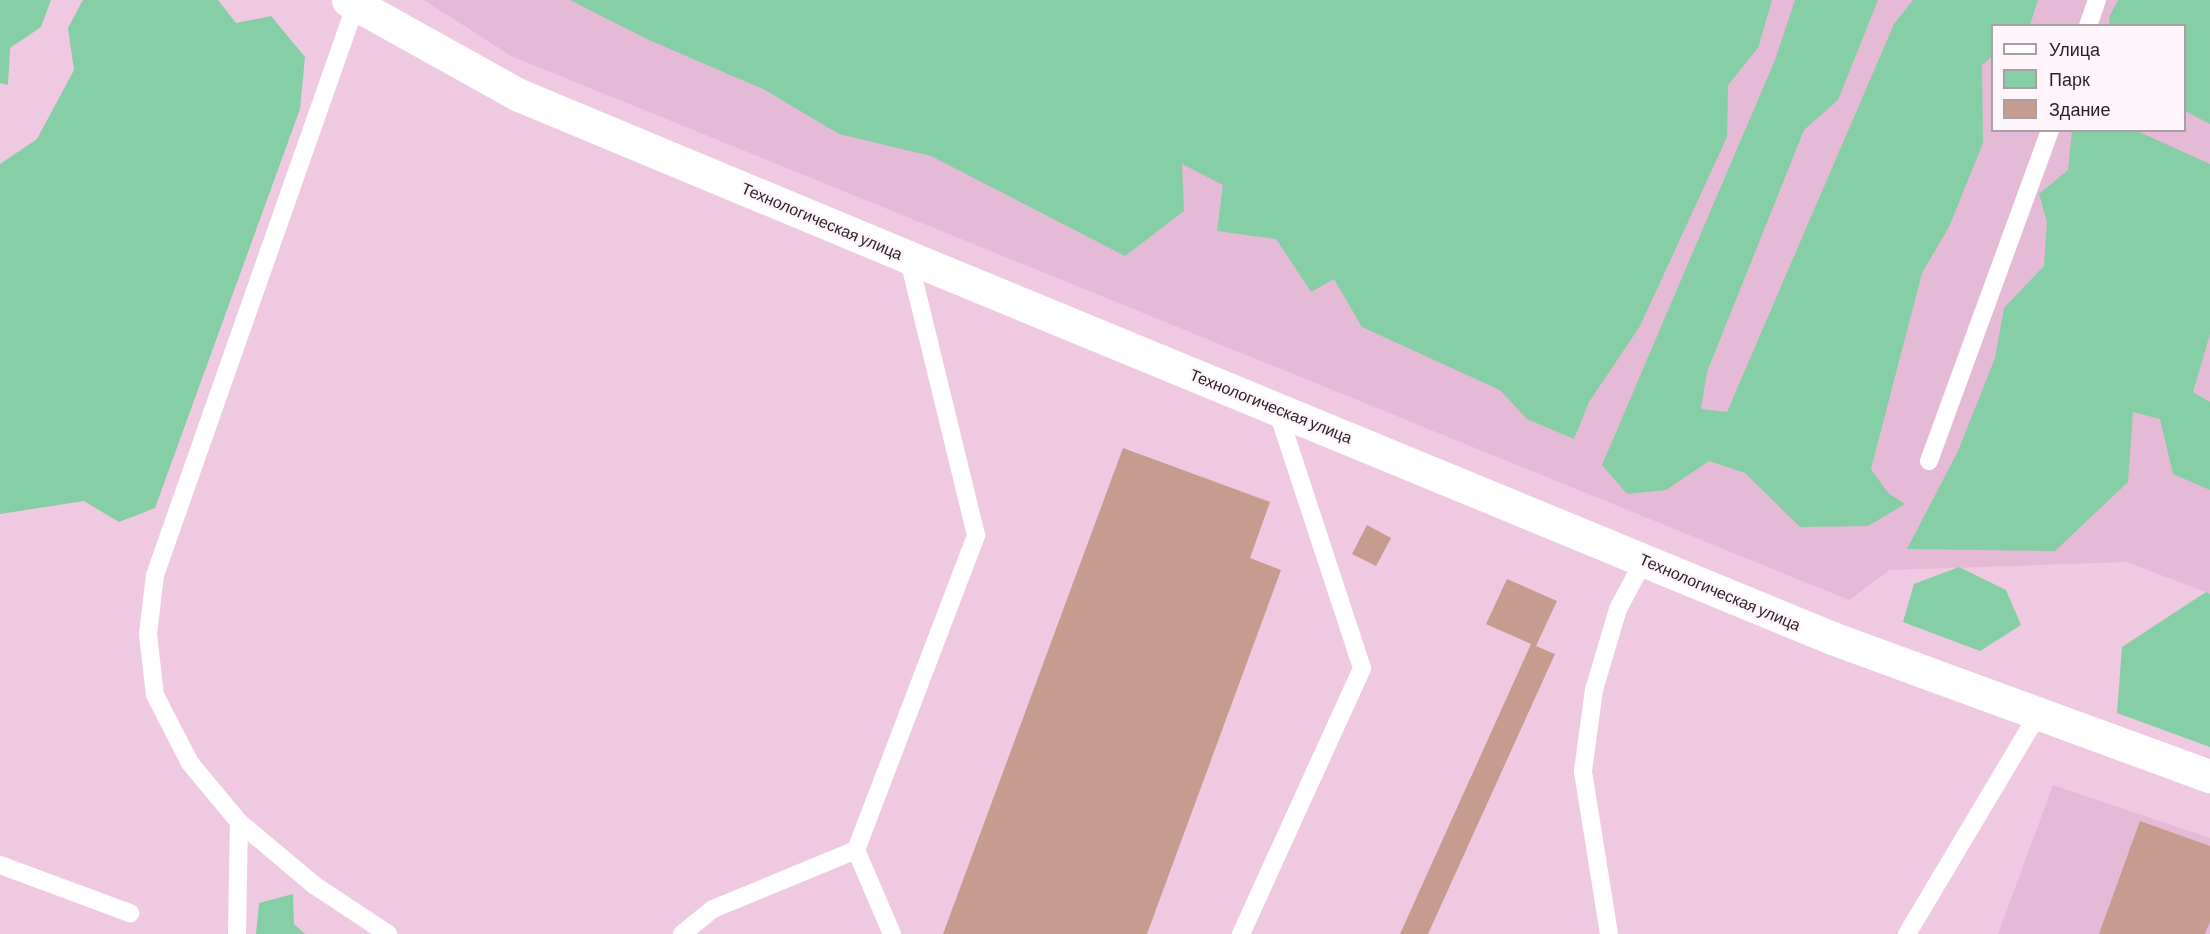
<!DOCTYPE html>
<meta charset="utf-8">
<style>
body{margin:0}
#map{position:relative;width:2210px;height:934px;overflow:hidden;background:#efc9e2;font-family:Barlow,sans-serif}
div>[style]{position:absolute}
.built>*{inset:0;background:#e5bad6}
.green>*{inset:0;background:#85cea6}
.building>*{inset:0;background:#c59c8e}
.lane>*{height:18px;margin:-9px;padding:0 9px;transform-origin:9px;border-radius:9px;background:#fff}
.street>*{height:33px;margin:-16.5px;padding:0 16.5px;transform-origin:16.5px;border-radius:16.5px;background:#fff}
span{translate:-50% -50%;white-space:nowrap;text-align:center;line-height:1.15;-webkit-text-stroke:4.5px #fdf5fa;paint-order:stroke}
.street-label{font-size:16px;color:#2d1f29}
.legend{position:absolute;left:1991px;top:24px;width:195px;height:108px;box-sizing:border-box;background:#fdf5fa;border:2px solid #aa9fa6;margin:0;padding:8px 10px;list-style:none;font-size:18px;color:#2d1f29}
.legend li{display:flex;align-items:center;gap:12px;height:30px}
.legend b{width:30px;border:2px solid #aa9fa6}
</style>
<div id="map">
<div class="built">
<div style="clip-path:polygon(evenodd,424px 0,2210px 0,2210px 594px,2127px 562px,1890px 570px,1849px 600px,511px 56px,424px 0,1992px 26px,2184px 26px,2184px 130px,1992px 130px,1992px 26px)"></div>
<div style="clip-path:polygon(2053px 785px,2210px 838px,2210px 934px,1998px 934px)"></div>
</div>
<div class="green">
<div style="clip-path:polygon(0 0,51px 0,41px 27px,10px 48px,8px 85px,0 83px)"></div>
<div style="clip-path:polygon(83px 0,218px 0,236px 23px,271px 16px,305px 57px,300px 109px,155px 508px,119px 522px,84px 501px,0 514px,0 164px,37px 139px,74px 70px,68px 28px)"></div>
<div style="clip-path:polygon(570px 0,1772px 0,1758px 48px,1728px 85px,1727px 137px,1640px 326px,1589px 402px,1574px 439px,1527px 419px,1500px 390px,1362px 327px,1334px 279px,1311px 292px,1276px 239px,1217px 231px,1223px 185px,1182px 164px,1184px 211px,1125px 256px,931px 156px,839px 134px,765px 90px,649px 40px)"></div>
<div style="clip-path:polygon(1795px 0,1878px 0,1838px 100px,1804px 130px,1707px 372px,1701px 409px,1727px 412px,1894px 24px,1913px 0,2038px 0,2030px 25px,1992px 26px,1992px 57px,1982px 65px,1983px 143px,1949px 227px,1922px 273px,1871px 469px,1888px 493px,1905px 504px,1868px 526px,1800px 527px,1745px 473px,1709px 461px,1666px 490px,1627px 494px,1602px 465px,1775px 60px)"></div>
<div style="clip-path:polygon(2118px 0,2210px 0,2210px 124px,2185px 111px,2184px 26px,2110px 25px,2109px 17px)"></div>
<div style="clip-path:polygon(2072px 131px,2137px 131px,2210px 164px,2210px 334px,2193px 392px,2210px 402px,2210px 490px,2173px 474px,2160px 419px,2133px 412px,2128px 482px,2055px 551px,1907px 549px,1958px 451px,1995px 358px,2004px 308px,2044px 266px,2047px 222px,2039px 194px,2068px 170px)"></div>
<div style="clip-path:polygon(1959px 567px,2006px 590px,2021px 625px,1980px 651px,1903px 622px,1914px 584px)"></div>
<div style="clip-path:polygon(2206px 592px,2210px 594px,2210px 747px,2117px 713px,2122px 647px)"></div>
<div style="clip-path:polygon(293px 894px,294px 924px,305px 934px,256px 934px,259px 903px)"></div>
</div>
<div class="building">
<div style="clip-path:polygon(1123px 448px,1270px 502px,1250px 558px,1281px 570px,1147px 934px,943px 934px)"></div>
<div style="clip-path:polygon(1367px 525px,1391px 538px,1376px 566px,1352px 554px)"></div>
<div style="clip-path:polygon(1507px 579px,1557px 601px,1536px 646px,1555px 654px,1428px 934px,1400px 934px,1531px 644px,1486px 624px)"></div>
<div style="clip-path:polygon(2140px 821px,2210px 846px,2210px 921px,2205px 934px,2099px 934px)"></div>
</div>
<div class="lane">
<div style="left:356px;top:4px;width:605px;rotate:109.39deg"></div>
<div style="left:155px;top:575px;width:59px;rotate:96.8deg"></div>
<div style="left:148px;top:634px;width:61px;rotate:83.5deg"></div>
<div style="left:155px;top:695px;width:76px;rotate:62.8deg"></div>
<div style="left:190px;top:763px;width:77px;rotate:50.3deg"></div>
<div style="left:239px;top:822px;width:98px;rotate:40deg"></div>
<div style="left:314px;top:885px;width:89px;rotate:33.5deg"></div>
<div style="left:2088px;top:26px;width:28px;rotate:-71deg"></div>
<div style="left:1929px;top:461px;width:352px;rotate:-69.9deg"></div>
<div style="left:856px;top:850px;width:91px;rotate:66.8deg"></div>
<div style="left:0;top:865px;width:139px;rotate:20.3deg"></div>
<div style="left:237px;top:934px;width:112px;rotate:-89deg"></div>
<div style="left:682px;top:934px;width:40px;rotate:-39deg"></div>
<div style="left:713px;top:909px;width:155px;rotate:-22.4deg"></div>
<div style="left:856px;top:850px;width:337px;rotate:-69.1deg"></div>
<div style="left:976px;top:535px;width:286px;rotate:-103.7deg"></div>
<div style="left:1241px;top:934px;width:292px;rotate:-65.5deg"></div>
<div style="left:1362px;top:668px;width:273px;rotate:-108.2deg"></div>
<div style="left:1609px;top:934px;width:165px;rotate:-99.1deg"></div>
<div style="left:1583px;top:771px;width:82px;rotate:-82.3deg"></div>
<div style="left:1594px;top:690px;width:84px;rotate:-73.5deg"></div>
<div style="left:1618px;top:609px;width:55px;rotate:-62deg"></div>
<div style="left:1907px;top:934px;width:257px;rotate:-59.2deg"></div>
</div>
<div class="street">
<div style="left:348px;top:0;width:196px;rotate:29.1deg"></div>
<div style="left:519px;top:95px;width:421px;rotate:22.6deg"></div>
<div style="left:908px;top:257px;width:999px;rotate:22.41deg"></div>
<div style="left:1832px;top:638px;width:402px;rotate:20.1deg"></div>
</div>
<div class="street-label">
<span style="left:822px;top:221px;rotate:23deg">Технологическая улица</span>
<span style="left:1271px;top:406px;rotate:22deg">Технологическая улица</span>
<span style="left:1720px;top:592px;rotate:23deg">Технологическая улица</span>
</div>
<ul class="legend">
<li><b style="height:8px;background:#fff"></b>Улица</li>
<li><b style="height:16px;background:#85cea6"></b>Парк</li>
<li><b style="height:16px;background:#c59c8e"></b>Здание</li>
</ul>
</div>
